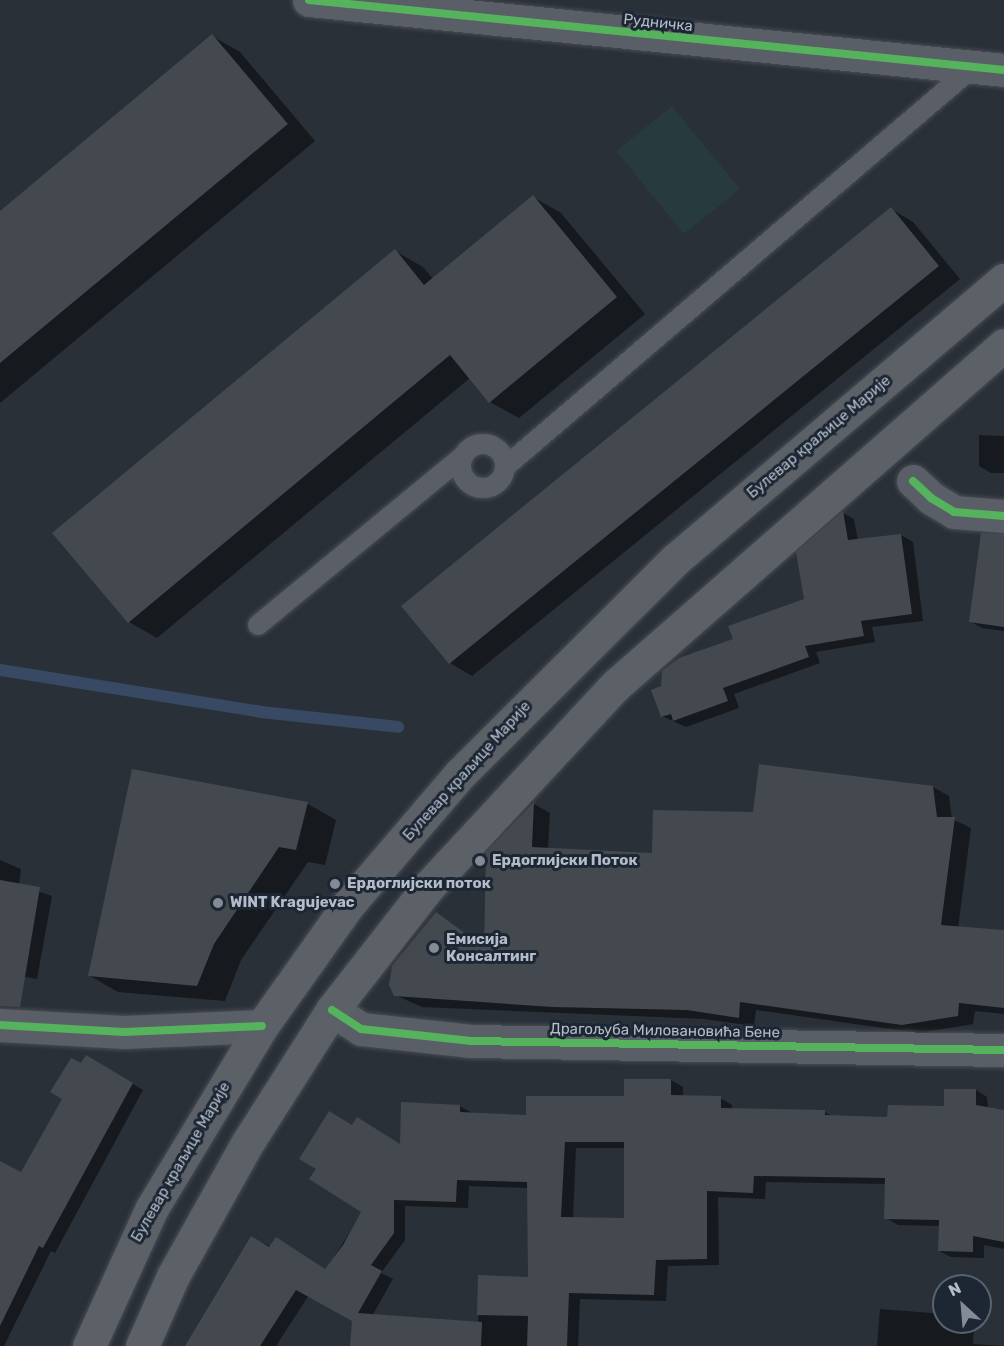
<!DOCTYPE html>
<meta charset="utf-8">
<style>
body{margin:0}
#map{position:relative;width:1004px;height:1346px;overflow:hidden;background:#2a3038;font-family:Rubik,sans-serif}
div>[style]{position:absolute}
.green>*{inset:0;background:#273a3e}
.shadow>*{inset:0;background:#0007}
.stream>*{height:12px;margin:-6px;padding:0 6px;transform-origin:6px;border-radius:6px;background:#384963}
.building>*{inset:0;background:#444950}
.roads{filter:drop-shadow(0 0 2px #484c53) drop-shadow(0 0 2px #484c53)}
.lane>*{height:20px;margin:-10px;padding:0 10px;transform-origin:10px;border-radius:10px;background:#5a5e66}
.lane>.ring{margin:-10px;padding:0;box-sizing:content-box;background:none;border:20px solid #5a5e66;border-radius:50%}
.street>*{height:33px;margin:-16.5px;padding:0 16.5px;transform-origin:16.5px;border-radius:16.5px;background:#5a5e66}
.primary>*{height:33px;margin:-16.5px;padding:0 16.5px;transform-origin:16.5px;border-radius:16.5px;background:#5c6168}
.cycleway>*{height:8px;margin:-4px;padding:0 4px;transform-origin:4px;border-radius:4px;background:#56b35d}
.dots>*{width:16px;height:16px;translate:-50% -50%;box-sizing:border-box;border:3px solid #1d2633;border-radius:50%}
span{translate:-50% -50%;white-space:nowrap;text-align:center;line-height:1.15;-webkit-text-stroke:6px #1d2633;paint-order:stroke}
.street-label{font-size:15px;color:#b4bcc9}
.poi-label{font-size:15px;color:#b4bcc9;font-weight:700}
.left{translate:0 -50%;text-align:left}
.north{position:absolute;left:932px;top:1274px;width:60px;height:60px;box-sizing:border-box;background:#1d2633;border:2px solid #59626f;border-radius:50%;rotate:334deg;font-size:16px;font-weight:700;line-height:24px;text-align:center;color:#b4bcc9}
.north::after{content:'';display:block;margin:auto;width:21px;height:27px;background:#848b96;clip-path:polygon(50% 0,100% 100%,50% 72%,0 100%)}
</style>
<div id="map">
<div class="green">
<div style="clip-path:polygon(672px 106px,740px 189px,684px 234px,616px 151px)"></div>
</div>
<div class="shadow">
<div style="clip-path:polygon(212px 36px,240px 52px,315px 141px,0 403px,0 213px)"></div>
<div style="clip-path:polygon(533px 197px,561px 213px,645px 314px,519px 418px,490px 402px,470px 378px,157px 638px,129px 622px,395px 251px,423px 267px,433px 279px)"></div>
<div style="clip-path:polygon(891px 209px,913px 222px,960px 279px,472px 676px,450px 663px)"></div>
<div style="clip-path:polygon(979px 435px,1004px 436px,1004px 473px,991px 473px,979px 466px)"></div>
<div style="clip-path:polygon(843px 513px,854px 519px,858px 541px,901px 535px,913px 542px,923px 621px,872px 627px,875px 642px,816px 652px,820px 663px,734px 694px,739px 708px,686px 727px,662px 716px,662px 687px,806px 600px)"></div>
<div style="clip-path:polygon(1004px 555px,1004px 631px,982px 628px,971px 622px)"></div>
<div style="clip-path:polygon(933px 787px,949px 796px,952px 819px,971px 828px,958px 928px,1004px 932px,1004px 1014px,975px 1011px,973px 1024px,919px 1033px,756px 1010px,754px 1026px,704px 1019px,422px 1007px,395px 995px,437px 914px,486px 947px,488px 853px,534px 804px,550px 813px,548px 849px,653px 854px,754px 814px)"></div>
<div style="clip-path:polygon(308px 804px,336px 820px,325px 865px,308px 862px,241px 960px,225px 1001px,118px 992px,90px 976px)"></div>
<div style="clip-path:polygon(0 860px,21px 869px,19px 885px,52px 896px,37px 979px,0 972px)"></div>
<div style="clip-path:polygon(87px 1057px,143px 1090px,55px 1253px,51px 1251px,4px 1346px,0 1346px,0 1212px)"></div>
<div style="clip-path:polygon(evenodd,671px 1080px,683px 1087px,683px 1097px,720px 1098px,732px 1105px,732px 1110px,825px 1112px,833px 1117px,888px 1119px,946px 1108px,976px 1090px,987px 1097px,988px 1108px,1004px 1111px,1004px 1249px,984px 1245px,984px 1258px,951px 1257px,939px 1251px,940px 1226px,898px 1225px,886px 1218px,887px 1184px,766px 1182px,765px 1199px,718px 1197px,719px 1265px,668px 1266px,666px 1301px,580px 1299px,578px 1346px,352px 1346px,354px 1321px,309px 1295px,276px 1346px,186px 1346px,251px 1238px,326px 1270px,363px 1211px,353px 1127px,401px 1146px,460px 1106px,472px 1113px,527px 1116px,625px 1098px,671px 1080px,576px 1148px,625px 1148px,625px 1220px,573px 1219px,576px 1148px,671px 1080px,469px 1186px,528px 1188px,529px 1278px,480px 1277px,478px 1324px,372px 1316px,393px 1279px,381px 1273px,405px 1240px,405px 1206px,468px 1208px,469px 1186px)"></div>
<div style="clip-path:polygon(880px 1309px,944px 1314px,944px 1322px,974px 1322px,973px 1344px,1004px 1346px,877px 1346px)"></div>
</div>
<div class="stream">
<div style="left:0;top:670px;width:264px;rotate:9.1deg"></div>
<div style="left:261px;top:712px;width:138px;rotate:6.2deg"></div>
</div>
<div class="building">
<div style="clip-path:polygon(212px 34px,288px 124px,0 363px,0 211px)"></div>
<div style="clip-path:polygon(533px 195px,617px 297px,489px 403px,450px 355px,128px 623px,52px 533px,395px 249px,424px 285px)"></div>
<div style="clip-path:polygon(891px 207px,939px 266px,449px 664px,401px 606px)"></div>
<div style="clip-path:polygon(843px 511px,848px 540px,901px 534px,912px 614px,861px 621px,864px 636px,805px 646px,809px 657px,723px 688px,728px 701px,673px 721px,671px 714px,661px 717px,651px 690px,661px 686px,662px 671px,679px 658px,733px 639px,728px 626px,804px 599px,796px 552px)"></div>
<div style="clip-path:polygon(981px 533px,1004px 534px,1004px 627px,969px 622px)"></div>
<div style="clip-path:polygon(759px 764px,933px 786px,937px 817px,955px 817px,941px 925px,1004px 930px,1004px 1008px,959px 1003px,958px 1016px,902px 1025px,740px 1002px,739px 1018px,687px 1010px,553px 1007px,394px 996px,389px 985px,392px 966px,436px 912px,484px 947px,486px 852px,534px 802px,532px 847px,652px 853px,653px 810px,753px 812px)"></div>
<div style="clip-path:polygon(132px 769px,308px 802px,296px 850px,279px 847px,214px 944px,197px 986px,88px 976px)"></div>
<div style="clip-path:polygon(0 880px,40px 887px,20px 1007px,0 1006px)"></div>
<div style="clip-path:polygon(86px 1055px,133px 1083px,43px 1248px,39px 1246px,0 1326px,0 1161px,21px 1172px,62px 1099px,50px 1092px,71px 1058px,81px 1063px)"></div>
<div style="clip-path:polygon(evenodd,624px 1079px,671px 1079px,671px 1095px,721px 1096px,721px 1108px,825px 1110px,825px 1115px,887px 1117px,888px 1105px,944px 1106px,944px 1089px,976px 1089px,976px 1105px,1004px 1110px,1004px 1242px,973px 1236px,973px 1252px,938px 1251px,939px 1220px,884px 1219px,885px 1178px,754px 1176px,753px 1193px,707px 1191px,707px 1259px,656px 1260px,654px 1295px,569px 1293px,567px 1346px,527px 1346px,528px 1316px,477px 1315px,478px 1275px,528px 1277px,527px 1182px,457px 1180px,456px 1202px,394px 1200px,394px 1233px,371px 1265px,382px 1271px,358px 1313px,482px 1322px,481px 1346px,350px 1346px,352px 1321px,296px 1290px,260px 1346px,185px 1346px,251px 1236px,269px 1247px,276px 1237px,325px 1269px,343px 1245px,361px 1212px,309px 1179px,316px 1169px,299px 1159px,329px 1111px,352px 1125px,357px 1117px,400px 1144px,401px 1102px,460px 1105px,460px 1112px,526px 1115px,526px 1096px,624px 1096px,624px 1079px,565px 1142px,624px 1142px,624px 1218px,561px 1217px,565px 1142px)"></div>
</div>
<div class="roads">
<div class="lane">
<div class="ring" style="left:461px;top:444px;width:24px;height:24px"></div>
<div style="left:505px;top:467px;width:614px;rotate:-40.51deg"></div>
<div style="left:258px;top:625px;width:267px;rotate:-39.5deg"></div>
</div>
<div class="street">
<div style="left:309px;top:0;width:699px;rotate:5.75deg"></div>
<div style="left:913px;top:481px;width:25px;rotate:43deg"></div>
<div style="left:931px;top:498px;width:27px;rotate:31deg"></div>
<div style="left:954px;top:512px;width:50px;rotate:4.6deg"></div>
<div style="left:332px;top:1010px;width:35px;rotate:33deg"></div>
<div style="left:361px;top:1029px;width:111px;rotate:6.2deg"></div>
<div style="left:471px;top:1041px;width:533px;rotate:0.97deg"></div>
<div style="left:0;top:1025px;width:124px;rotate:3.2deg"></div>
<div style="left:124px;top:1032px;width:138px;rotate:-2.5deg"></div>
</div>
<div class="primary">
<div style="left:89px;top:1346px;width:152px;rotate:-65.5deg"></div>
<div style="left:152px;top:1208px;width:213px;rotate:-58.9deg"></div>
<div style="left:262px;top:1026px;width:148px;rotate:-54.6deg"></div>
<div style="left:348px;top:905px;width:172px;rotate:-49.5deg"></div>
<div style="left:460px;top:774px;width:305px;rotate:-44.9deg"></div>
<div style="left:676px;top:559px;width:431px;rotate:-40.4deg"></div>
<div style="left:142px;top:1346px;width:77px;rotate:-66.1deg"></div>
<div style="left:173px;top:1276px;width:154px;rotate:-60.8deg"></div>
<div style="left:248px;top:1142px;width:156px;rotate:-57.5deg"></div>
<div style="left:332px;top:1010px;width:157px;rotate:-52deg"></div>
<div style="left:429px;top:886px;width:275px;rotate:-47.1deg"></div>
<div style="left:616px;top:685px;width:516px;rotate:-41.23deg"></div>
</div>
</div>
<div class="cycleway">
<div style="left:309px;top:0;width:699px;rotate:5.75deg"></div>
<div style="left:913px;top:481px;width:25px;rotate:43deg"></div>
<div style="left:931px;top:498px;width:27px;rotate:31deg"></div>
<div style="left:954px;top:512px;width:50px;rotate:4.6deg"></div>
<div style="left:332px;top:1010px;width:35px;rotate:33deg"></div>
<div style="left:361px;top:1029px;width:111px;rotate:6.2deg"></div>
<div style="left:471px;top:1041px;width:533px;rotate:0.97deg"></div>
<div style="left:0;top:1025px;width:124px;rotate:3.2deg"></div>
<div style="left:124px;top:1032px;width:138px;rotate:-2.5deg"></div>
</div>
<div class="dots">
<div style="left:480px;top:861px;background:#848b96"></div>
<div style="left:335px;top:884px;background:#848b96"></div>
<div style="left:218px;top:903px;background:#848b96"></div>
<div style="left:434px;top:948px;background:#848b96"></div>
</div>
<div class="street-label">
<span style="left:658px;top:23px;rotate:6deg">Рудничка</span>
<span style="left:819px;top:437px;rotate:-40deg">Булевар краљице Марије</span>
<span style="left:467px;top:771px;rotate:-48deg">Булевар краљице Марије</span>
<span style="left:665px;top:1031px;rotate:1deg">Драгољуба Миловановића Бене</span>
<span style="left:181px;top:1162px;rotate:-60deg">Булевар краљице Марије</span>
</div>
<div class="poi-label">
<span class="left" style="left:492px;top:861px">Ердоглијски Поток</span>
<span class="left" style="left:347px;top:884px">Ердоглијски поток</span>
<span class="left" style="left:230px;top:903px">WINT Kragujevac</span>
<span class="left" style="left:446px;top:948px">Емисија<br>Консалтинг</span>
</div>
<div class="north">N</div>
</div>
